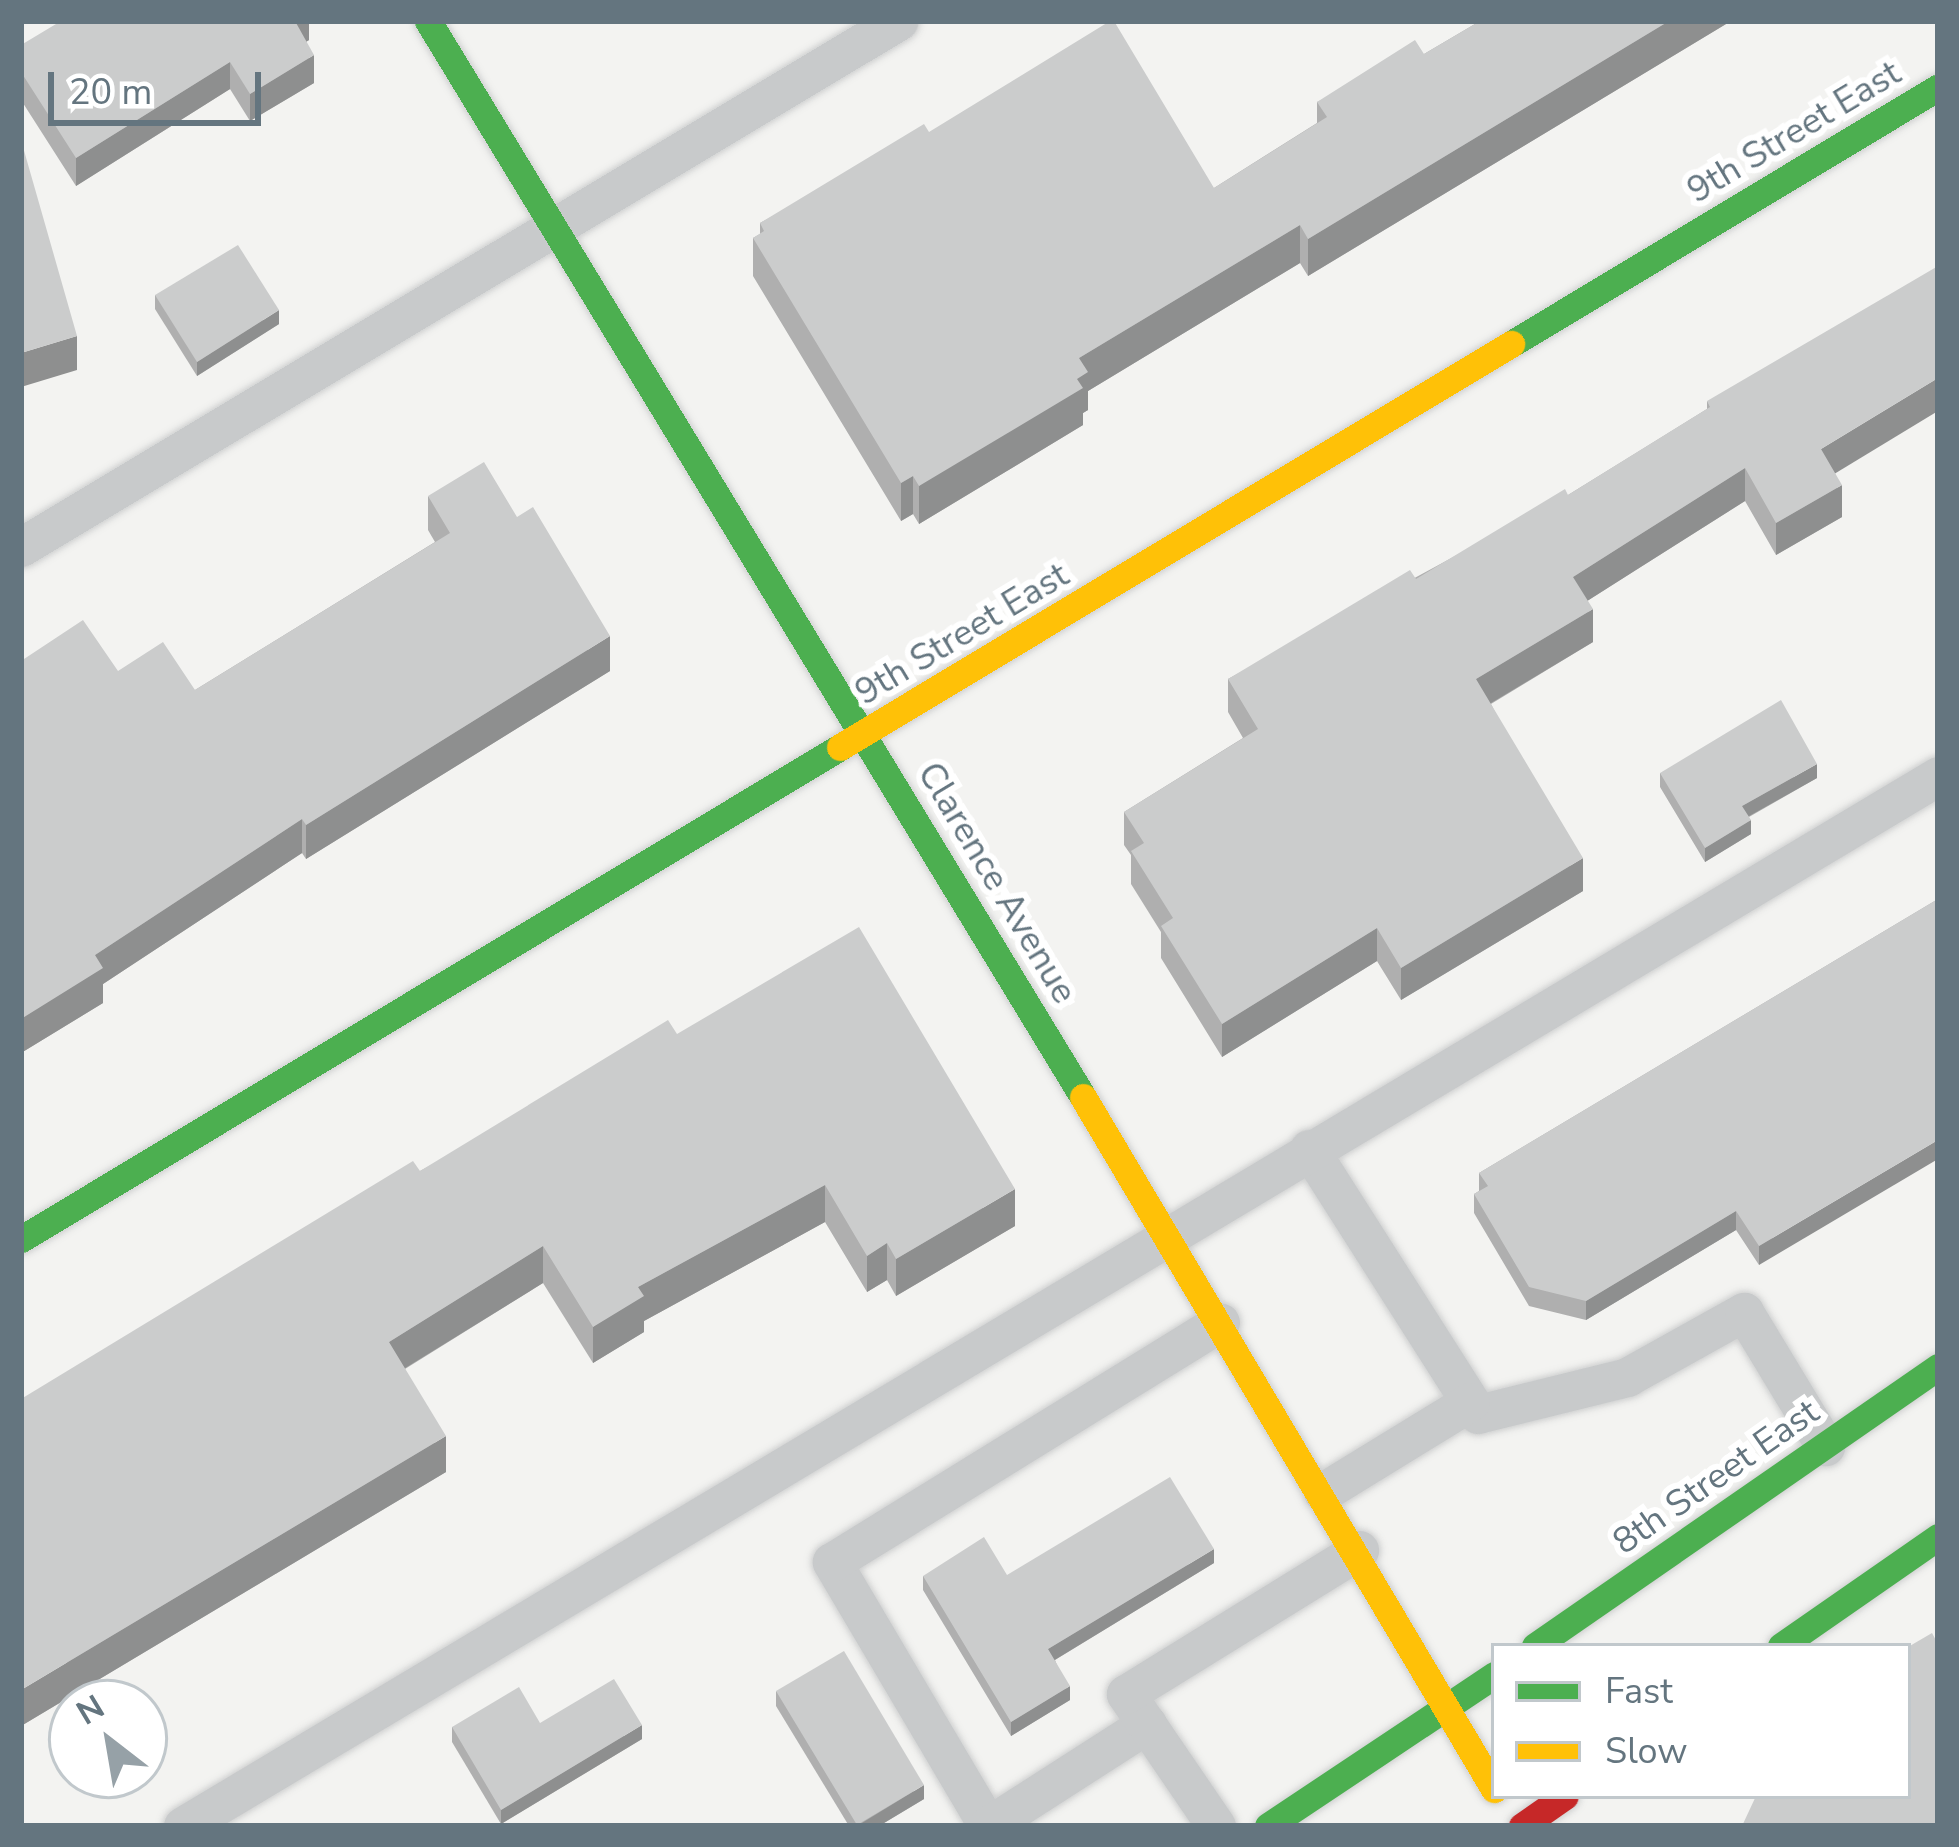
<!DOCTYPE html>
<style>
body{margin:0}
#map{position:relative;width:1959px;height:1847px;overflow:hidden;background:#f3f3f1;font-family:"Nunito Sans",sans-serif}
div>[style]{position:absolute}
.roads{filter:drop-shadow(0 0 3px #cfd0d0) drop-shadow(0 0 3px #cfd0d0)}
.lane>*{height:39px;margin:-19.5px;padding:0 19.5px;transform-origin:19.5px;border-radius:19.5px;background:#c8cacb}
.fast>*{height:27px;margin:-13.5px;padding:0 13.5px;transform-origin:13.5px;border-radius:13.5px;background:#4caf50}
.slow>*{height:27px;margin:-13.5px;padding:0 13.5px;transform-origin:13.5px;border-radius:13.5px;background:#ffc107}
.jam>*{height:27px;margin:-13.5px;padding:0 13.5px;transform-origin:13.5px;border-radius:13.5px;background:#c62828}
.wall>*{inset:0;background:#afafaf}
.shaded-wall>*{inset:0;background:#8e8f8f}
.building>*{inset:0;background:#cbcccc}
span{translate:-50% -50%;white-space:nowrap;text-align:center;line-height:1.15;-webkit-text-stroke:12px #fff;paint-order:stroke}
.street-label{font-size:36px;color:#64757f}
.frame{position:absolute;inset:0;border:24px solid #64757f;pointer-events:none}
.legend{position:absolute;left:1491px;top:1643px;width:420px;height:156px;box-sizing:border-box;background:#fff;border:3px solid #c1c8cc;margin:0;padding:15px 21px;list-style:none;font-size:36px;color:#64757f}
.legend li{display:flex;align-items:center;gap:24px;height:60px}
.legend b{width:60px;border:3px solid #c1c8cc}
.north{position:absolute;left:48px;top:1679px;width:120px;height:120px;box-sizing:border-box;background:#fff;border:3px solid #c1c8cc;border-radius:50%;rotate:329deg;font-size:33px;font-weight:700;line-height:48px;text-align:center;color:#64757f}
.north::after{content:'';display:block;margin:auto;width:42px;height:54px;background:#96a1a7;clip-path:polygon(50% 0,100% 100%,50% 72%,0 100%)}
.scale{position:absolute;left:48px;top:72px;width:213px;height:54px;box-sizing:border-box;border:6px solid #64757f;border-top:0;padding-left:15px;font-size:36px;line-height:42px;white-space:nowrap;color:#64757f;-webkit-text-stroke:9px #fff;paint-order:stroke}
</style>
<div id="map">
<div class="roads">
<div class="lane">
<div style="left:21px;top:547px;width:1023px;rotate:-30.95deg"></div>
<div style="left:1309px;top:1149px;width:314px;rotate:57.5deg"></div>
<div style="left:1478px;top:1414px;width:154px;rotate:-13.9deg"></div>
<div style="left:1627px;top:1377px;width:134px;rotate:-29.1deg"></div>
<div style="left:1744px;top:1312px;width:157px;rotate:58.8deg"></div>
<div style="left:1323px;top:1492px;width:172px;rotate:-31.5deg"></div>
<div style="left:183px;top:1826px;width:2045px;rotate:-30.89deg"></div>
<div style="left:988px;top:1826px;width:307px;rotate:-120.6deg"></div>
<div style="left:832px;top:1562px;width:456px;rotate:-31.7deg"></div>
<div style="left:988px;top:1826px;width:189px;rotate:-32.7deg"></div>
<div style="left:1216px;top:1826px;width:160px;rotate:-124.3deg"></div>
<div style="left:1126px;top:1694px;width:274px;rotate:-31.7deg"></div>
</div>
<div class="fast">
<div style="left:428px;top:21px;width:1260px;rotate:58.67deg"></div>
<div style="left:1511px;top:344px;width:498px;rotate:-31deg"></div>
<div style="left:21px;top:1239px;width:955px;rotate:-30.99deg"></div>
<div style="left:1535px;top:1646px;width:490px;rotate:-34.7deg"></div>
<div style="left:1781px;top:1646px;width:191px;rotate:-34.8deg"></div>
<div style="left:1268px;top:1826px;width:272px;rotate:-33.7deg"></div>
</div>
<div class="slow">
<div style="left:840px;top:747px;width:783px;rotate:-30.99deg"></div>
<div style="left:1083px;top:1097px;width:805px;rotate:59.29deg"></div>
</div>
<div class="jam">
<div style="left:1522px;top:1826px;width:52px;rotate:-34.9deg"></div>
</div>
</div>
<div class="wall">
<div style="clip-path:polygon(309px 21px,309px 40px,306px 42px,314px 83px,250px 121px,230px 89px,76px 186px,21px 100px,21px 45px)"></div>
<div style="clip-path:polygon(1480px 21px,1731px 21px,1308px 276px,1300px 263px,1088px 391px,1088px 410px,1083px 413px,1083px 425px,919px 524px,913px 514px,901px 521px,753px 276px,753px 238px,760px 234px,760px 223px,929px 132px,1214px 188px,1317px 123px,1317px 102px,1424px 54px)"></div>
<div style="clip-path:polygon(155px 295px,279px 324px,197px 376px,155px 309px)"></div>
<div style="clip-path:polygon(1707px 401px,1835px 473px,1842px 517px,1776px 555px,1745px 501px,1587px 601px,1593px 642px,1491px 704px,1583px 891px,1401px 1000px,1377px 961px,1222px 1057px,1161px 958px,1161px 932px,1131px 884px,1131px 855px,1124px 845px,1124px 812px,1243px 738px,1228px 712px,1228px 679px,1568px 495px,1707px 409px)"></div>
<div style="clip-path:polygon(428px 496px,610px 671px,306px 859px,302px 853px,103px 984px,103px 1003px,21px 1053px,118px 671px,195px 690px,435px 542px,428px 530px)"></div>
<div style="clip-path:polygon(1660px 773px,1817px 778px,1749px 817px,1751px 834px,1705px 862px,1660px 787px)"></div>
<div style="clip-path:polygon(1938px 899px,1759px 1265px,1736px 1230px,1586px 1320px,1529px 1306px,1474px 1213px,1474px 1194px,1479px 1191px,1479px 1173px)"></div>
<div style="clip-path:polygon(677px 1034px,1015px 1226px,896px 1296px,887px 1280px,867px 1292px,825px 1222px,644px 1321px,644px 1332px,593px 1363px,543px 1283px,405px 1369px,446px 1472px,21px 1726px,420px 1171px)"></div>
<div style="clip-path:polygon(1214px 1563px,1055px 1660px,1070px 1700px,1011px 1736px,923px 1590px,923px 1576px,1007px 1575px)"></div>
<div style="clip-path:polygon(776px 1691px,924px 1799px,879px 1826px,849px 1826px,776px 1706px)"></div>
<div style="clip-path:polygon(540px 1723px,642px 1739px,501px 1824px,452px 1742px,452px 1727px)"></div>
</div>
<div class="shaded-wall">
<div style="clip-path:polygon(294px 21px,309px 21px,309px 40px,294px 49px)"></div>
<div style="clip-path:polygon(1669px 21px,1731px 21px,1308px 276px,1308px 239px)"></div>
<div style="clip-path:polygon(314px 55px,314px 83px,250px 121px,250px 94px)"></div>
<div style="clip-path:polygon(230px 62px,230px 89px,76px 186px,76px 158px)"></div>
<div style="clip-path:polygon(1300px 225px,1300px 263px,1088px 391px,1088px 410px,1083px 413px,1083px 425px,919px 524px,919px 486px,1079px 358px)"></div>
<div style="clip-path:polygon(279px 310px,279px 324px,197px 376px,197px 362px)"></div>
<div style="clip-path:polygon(77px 336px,77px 370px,21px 387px,21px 353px)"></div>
<div style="clip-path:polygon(1938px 378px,1938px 411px,1821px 482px,1821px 449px)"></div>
<div style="clip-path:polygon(1745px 468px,1745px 501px,1573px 610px,1573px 577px)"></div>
<div style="clip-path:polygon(913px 476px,913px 514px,901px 521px,901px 483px)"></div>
<div style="clip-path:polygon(1842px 485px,1842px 517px,1776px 555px,1776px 523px)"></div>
<div style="clip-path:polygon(1593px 609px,1593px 642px,1476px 712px,1476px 679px)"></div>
<div style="clip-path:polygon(610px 636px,610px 671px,306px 859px,306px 825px)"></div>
<div style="clip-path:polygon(1817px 764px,1817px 778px,1742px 820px,1742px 806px)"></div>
<div style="clip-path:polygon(302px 819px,302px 853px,103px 984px,103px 1003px,21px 1053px,21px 1019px,95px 955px)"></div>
<div style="clip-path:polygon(1751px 820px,1751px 834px,1705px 862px,1705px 848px)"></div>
<div style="clip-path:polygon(1583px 858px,1583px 891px,1401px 1000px,1401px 968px)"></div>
<div style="clip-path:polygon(1377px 928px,1377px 961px,1222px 1057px,1222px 1024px)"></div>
<div style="clip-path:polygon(1938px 1140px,1938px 1159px,1759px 1265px,1759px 1246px)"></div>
<div style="clip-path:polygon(825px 1185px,825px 1222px,644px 1321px,644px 1332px,593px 1363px,593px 1327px,638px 1287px)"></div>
<div style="clip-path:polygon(1015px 1189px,1015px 1226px,896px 1296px,896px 1259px)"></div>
<div style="clip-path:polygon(1736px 1211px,1736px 1230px,1586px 1320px,1586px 1301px)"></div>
<div style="clip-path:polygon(887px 1243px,887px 1280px,867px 1292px,867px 1256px)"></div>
<div style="clip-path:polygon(543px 1246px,543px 1283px,389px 1378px,389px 1342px)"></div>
<div style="clip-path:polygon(446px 1436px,446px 1472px,21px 1726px,21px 1690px)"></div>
<div style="clip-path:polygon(1214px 1549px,1214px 1563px,1048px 1664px,1048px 1649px)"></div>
<div style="clip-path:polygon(1070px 1686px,1070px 1700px,1011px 1736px,1011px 1722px)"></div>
<div style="clip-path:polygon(642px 1725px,642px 1739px,501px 1824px,501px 1810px)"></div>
<div style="clip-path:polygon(924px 1785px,924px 1799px,879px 1826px,857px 1826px)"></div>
</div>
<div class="building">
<div style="clip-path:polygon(61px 21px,295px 21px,314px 55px,250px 94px,230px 62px,76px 158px,21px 72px,21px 45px)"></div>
<div style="clip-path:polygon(1110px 21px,1114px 21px,1214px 188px,1327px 117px,1317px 102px,1415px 40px,1424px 54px,1480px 21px,1669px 21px,1308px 239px,1300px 225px,1079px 358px,1088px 372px,1077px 379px,1083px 388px,919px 486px,913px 476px,901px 483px,753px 238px,764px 231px,760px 223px,924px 124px,929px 132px)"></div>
<div style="clip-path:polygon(21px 140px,77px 336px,21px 353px)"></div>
<div style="clip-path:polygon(238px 245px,279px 310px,197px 362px,155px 295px)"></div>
<div style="clip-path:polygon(1938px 266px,1938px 378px,1821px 449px,1842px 485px,1776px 523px,1745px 468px,1573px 577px,1593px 609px,1476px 679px,1583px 858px,1401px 968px,1377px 928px,1222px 1024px,1161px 926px,1173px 918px,1131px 851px,1144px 843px,1124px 812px,1258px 729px,1228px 679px,1410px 570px,1416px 579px,1565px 489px,1568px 495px,1710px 407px,1707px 401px)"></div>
<div style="clip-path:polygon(484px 462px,517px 517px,533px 507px,610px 636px,306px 825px,302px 819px,95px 955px,103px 968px,21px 1019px,21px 661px,83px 620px,118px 671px,163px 642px,195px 690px,450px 533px,428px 496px)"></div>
<div style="clip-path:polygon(1781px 700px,1817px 764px,1742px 806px,1751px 820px,1705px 848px,1660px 773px)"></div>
<div style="clip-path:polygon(1938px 899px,1938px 1140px,1759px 1246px,1736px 1211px,1586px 1301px,1529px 1287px,1474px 1194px,1488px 1186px,1479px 1173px)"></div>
<div style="clip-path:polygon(859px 927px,1015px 1189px,896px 1259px,887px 1243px,867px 1256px,825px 1185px,638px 1287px,644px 1296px,593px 1327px,543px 1246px,389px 1342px,446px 1436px,21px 1690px,21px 1399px,413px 1161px,420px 1171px,668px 1020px,677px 1034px)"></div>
<div style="clip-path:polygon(1170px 1477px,1214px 1549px,1048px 1649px,1070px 1686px,1011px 1722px,923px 1576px,984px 1537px,1007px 1575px)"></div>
<div style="clip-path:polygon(1932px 1633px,1938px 1644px,1938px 1826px,1742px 1826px,1756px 1796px,1908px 1796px,1908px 1647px)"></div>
<div style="clip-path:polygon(844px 1651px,924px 1785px,857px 1825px,776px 1691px)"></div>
<div style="clip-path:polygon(614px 1679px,642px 1725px,501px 1810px,452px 1727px,519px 1687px,540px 1723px)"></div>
</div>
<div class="street-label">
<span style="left:1794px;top:132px;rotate:-31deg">9th Street East</span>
<span style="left:962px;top:634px;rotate:-31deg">9th Street East</span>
<span style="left:997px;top:883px;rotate:59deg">Clarence Avenue</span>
<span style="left:1716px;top:1477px;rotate:-35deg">8th Street East</span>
</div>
<div class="frame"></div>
<ul class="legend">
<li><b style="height:15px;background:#4caf50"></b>Fast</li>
<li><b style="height:15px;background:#ffc107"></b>Slow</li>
</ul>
<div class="north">N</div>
<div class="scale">20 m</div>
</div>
